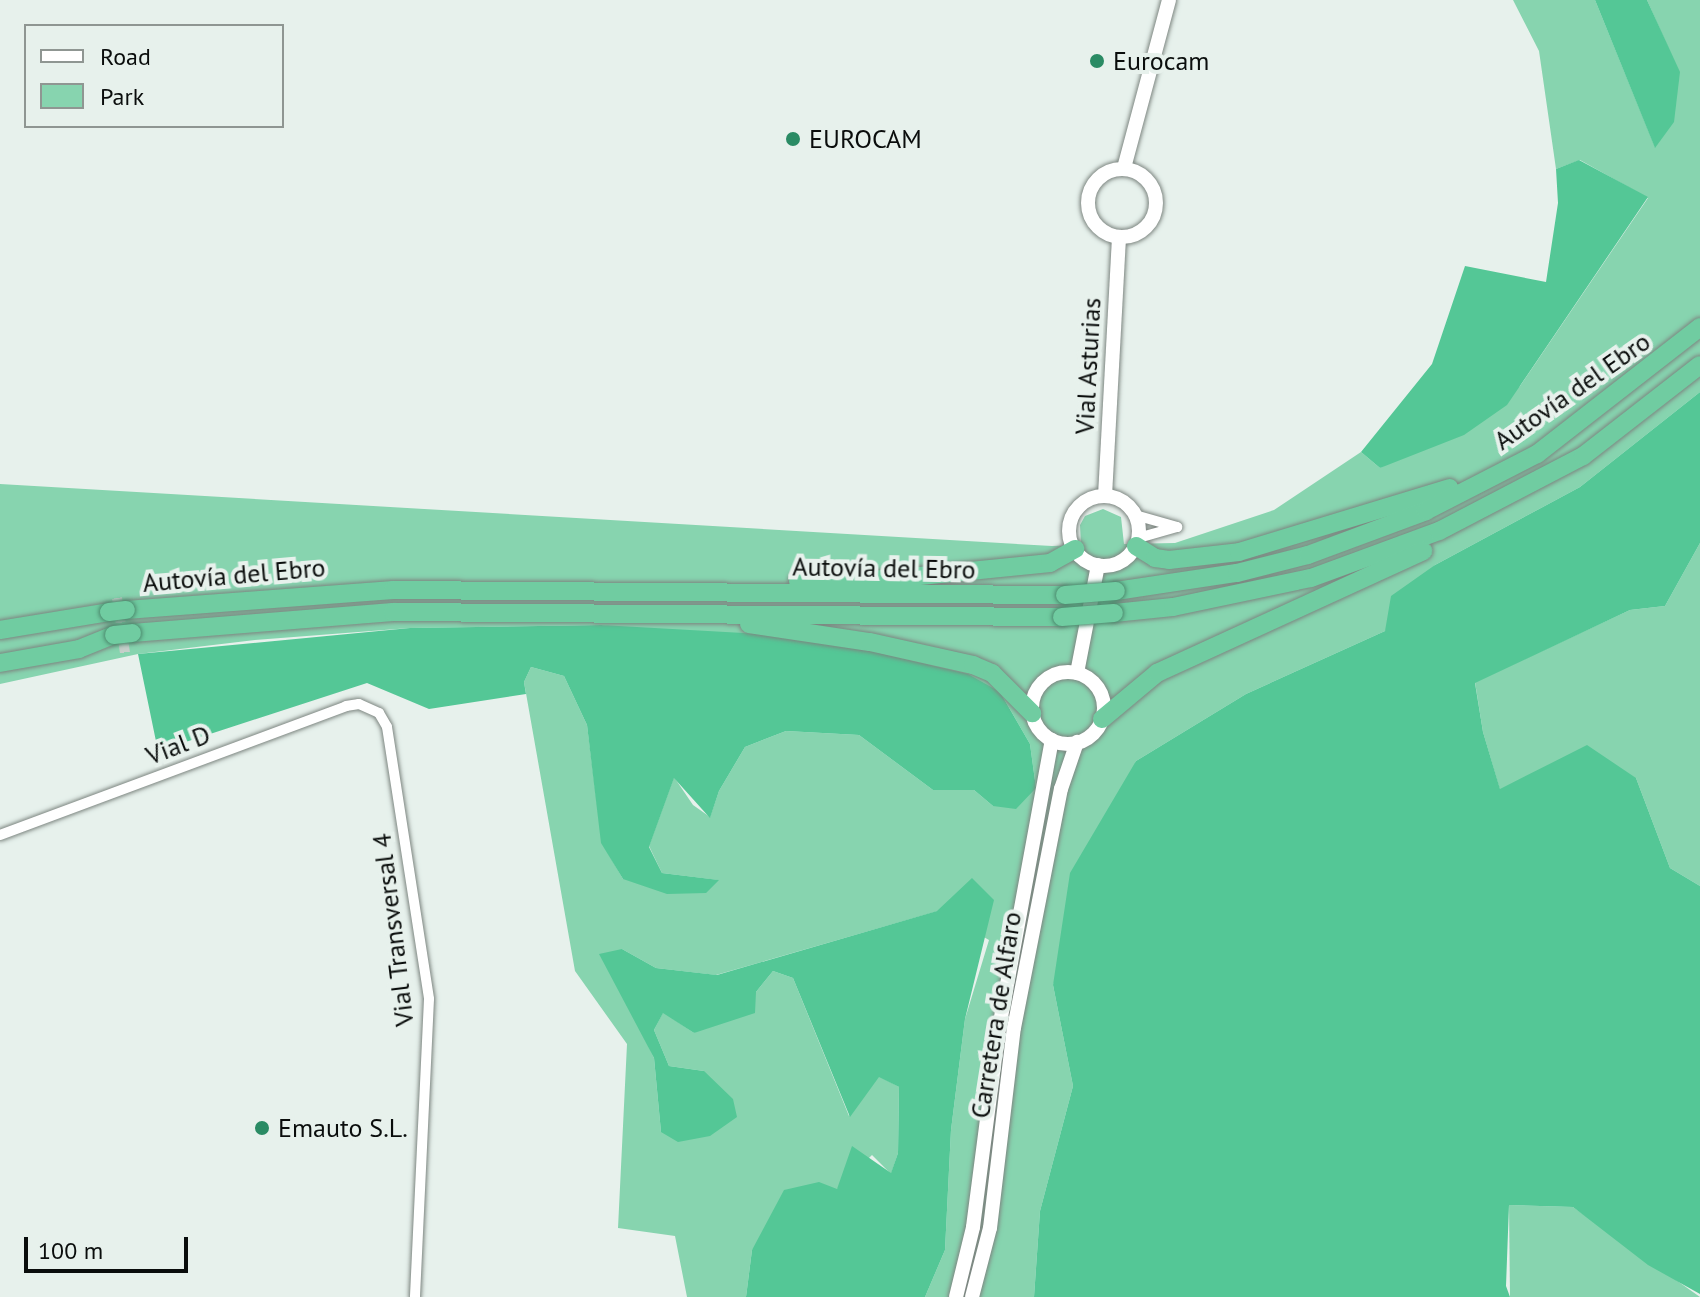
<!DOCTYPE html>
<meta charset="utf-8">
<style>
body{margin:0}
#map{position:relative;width:1700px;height:1297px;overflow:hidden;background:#e7f1ec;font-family:"PT Sans",sans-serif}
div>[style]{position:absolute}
.green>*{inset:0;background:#87d4af}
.forest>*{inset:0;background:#54c796}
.street-tunnel>*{height:10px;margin-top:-5px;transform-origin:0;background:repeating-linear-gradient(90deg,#c6cfca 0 10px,transparent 0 15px)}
.roads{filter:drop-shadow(0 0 2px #7d8681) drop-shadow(0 0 2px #7d8681)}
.street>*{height:10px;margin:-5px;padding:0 5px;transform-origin:5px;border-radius:5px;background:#fff}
.secondary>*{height:14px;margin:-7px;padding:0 7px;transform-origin:7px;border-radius:7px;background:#fff}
.secondary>.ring{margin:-7px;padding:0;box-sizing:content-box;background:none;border:14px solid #fff;border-radius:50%}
.highway>*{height:18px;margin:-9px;padding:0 9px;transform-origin:9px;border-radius:9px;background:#70cca1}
.bridges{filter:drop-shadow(0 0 2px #4c896d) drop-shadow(0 0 2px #4c896d)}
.highway-bridge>*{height:18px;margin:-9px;padding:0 9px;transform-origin:9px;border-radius:9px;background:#70cca1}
.dots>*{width:22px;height:22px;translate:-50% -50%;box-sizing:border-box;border:4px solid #e7f1ec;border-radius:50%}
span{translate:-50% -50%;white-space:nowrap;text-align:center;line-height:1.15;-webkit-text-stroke:8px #e7f1ec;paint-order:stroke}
.poi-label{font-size:26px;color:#0a0d0c}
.left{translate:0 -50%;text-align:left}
.street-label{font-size:26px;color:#0a0d0c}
.legend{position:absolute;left:24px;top:24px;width:260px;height:104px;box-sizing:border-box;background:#e7f1ec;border:2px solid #8f9692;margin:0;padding:10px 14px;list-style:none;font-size:24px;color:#0a0d0c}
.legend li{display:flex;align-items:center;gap:16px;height:40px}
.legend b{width:40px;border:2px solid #8f9692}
.scale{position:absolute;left:24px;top:1237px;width:164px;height:36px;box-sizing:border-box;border:4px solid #0a0d0c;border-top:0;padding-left:10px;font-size:24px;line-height:28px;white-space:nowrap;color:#0a0d0c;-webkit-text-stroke:6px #e7f1ec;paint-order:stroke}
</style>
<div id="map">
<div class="green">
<div style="clip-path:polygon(1513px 0,1595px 0,1655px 147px,1679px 72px,1647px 0,1700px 0,1700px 392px,1580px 487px,1435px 565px,1385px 631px,1246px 694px,1136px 761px,1053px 985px,1073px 1086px,1040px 1211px,1034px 1297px,925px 1297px,945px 1250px,951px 1130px,965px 1019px,989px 940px,938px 911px,716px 975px,656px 968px,622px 949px,632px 1012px,654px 1058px,661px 1132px,704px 1071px,669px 1066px,654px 1030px,663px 1012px,694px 1033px,756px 992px,773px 971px,793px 978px,849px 1116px,879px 1076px,899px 1087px,898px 1153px,891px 1174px,872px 1155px,837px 1189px,752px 1250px,746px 1297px,687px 1297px,675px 1236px,618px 1228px,627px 1044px,575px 971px,524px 682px,531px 667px,564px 676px,587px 725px,602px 843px,623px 879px,718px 880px,662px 873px,649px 846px,674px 777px,693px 805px,710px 817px,719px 791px,745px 747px,786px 731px,859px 735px,933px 790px,974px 790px,993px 806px,1036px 788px,1030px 744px,1000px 692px,601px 625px,410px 628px,255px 640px,138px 654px,0 684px,0 484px,1052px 546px,1081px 545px,1080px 525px,1085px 516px,1103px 509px,1121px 517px,1124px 544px,1175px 543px,1274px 510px,1361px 452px,1380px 468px,1520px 386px,1648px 198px,1580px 160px,1556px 169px,1539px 51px)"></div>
<div style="clip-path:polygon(1700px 543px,1700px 886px,1670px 868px,1636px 778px,1500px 790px,1483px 732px,1475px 682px,1630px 610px,1665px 606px)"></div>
<div style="clip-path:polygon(1509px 1205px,1573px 1207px,1700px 1297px,1510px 1297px)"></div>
</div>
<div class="forest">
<div style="clip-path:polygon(1595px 0,1647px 0,1680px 72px,1674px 122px,1655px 148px)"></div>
<div style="clip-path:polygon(1579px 160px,1648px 197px,1507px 405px,1464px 435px,1380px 468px,1361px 452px,1432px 364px,1465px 266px,1546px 282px,1558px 203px,1556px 169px)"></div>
<div style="clip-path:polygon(1700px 392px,1700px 543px,1665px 606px,1630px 610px,1475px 683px,1483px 732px,1500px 789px,1587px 745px,1636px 778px,1670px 868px,1700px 886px,1700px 1294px,1648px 1265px,1573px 1207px,1509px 1205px,1506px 1286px,1510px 1297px,1034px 1297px,1040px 1211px,1073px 1086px,1053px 985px,1070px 873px,1136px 761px,1246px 694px,1385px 631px,1391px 596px,1435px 565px,1580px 487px)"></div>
<div style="clip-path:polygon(601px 625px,761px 634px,850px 646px,968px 674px,1000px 692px,1030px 744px,1036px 788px,1016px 809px,993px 806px,974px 790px,933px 790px,859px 735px,786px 731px,745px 747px,719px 791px,710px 818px,674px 778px,649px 847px,662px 873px,719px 880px,706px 893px,667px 894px,623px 879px,601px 843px,587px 725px,564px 676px,531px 667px,524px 682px,526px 694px,429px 709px,367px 683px,158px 751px,138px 654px,410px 628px)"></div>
<div style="clip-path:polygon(972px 878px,994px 900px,965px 1019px,951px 1130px,945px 1250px,925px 1297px,746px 1297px,752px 1250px,784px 1190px,819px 1182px,837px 1189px,852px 1146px,891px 1173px,898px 1153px,899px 1087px,879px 1077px,850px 1117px,793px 978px,773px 971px,756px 992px,755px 1013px,694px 1033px,663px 1013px,654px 1030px,669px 1066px,704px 1071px,733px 1099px,737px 1117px,710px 1136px,678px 1142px,661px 1132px,654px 1058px,599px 954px,622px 949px,656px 968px,717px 975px,937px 911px)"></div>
</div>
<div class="street-tunnel">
<div style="left:117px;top:598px;width:56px;rotate:81.7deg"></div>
</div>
<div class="roads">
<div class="street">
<div style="left:1135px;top:515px;width:44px;rotate:15.9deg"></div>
<div style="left:1177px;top:527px;width:41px;rotate:164.2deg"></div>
<div style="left:0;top:835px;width:369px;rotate:-20.4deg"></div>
<div style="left:346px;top:706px;width:13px;rotate:-9deg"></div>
<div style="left:359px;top:704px;width:22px;rotate:24deg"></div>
<div style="left:379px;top:713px;width:16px;rotate:60deg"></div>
<div style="left:387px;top:727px;width:275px;rotate:81.2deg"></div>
<div style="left:429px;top:999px;width:298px;rotate:92.7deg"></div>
</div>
<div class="secondary">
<div style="left:1124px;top:168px;width:174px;rotate:-75deg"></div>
<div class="ring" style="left:1088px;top:169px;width:54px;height:54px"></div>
<div style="left:1105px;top:496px;width:258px;rotate:-86.9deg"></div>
<div class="ring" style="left:1069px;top:496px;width:56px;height:56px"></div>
<div class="ring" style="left:1032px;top:672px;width:58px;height:58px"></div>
<div style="left:1077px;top:673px;width:110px;rotate:-79deg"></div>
<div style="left:956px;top:1297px;width:72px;rotate:-76.3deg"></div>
<div style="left:973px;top:1227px;width:201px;rotate:-82.6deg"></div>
<div style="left:999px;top:1028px;width:293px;rotate:-79.6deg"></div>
<div style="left:972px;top:1297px;width:71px;rotate:-75.4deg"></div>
<div style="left:990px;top:1228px;width:201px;rotate:-83.2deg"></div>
<div style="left:1014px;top:1028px;width:244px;rotate:-78.9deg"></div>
<div style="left:1061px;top:789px;width:50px;rotate:-71.2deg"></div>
</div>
<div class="highway">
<div style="left:1136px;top:546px;width:22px;rotate:32deg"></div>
<div style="left:1155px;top:558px;width:14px;rotate:8deg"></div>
<div style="left:1169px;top:560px;width:70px;rotate:-6.5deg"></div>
<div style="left:1239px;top:552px;width:220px;rotate:-16.9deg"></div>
<div style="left:798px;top:581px;width:92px;rotate:-1.2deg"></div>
<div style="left:890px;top:579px;width:161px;rotate:-5.7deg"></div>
<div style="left:1050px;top:563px;width:29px;rotate:-29deg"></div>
<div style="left:1116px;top:591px;width:122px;rotate:-8.5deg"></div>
<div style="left:1237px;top:573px;width:73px;rotate:-14.2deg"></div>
<div style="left:1308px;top:555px;width:126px;rotate:-20.4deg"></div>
<div style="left:1426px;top:511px;width:125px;rotate:-27.2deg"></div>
<div style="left:1537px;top:454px;width:207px;rotate:-37.9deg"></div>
<div style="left:126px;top:610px;width:268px;rotate:-4.3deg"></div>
<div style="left:393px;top:590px;width:672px;rotate:0.43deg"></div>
<div style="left:1114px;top:613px;width:59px;rotate:-5.8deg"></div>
<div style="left:1173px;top:607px;width:141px;rotate:-11.9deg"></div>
<div style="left:1311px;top:578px;width:136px;rotate:-20.2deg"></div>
<div style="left:1439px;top:531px;width:162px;rotate:-27.5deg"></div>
<div style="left:1583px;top:456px;width:148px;rotate:-37.9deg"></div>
<div style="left:749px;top:624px;width:122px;rotate:8.5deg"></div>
<div style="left:870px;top:642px;width:106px;rotate:12.6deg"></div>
<div style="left:973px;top:665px;width:21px;rotate:23deg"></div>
<div style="left:992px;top:673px;width:57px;rotate:45deg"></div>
<div style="left:0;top:630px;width:110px;rotate:-9.4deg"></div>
<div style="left:132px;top:633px;width:262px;rotate:-4.6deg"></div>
<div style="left:393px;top:612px;width:669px;rotate:0.43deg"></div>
<div style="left:0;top:663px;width:80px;rotate:-10deg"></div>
<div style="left:79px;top:649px;width:38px;rotate:-22deg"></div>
<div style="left:1102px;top:719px;width:72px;rotate:-39.9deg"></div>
<div style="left:1157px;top:673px;width:293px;rotate:-24.6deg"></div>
</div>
</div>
<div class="bridges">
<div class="highway-bridge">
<div style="left:1065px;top:595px;width:51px;rotate:-4.5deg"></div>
<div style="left:109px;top:612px;width:17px;rotate:-7deg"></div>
<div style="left:1062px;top:617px;width:52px;rotate:-4.4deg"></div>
<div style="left:114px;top:635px;width:18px;rotate:-6deg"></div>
</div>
</div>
<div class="dots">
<div style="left:1097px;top:61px;background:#2a8b64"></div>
<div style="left:793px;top:139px;background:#2a8b64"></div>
<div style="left:262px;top:1128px;background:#2a8b64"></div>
</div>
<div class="poi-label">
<span class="left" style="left:1113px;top:61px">Eurocam</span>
<span class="left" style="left:809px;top:139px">EUROCAM</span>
<span class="left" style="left:278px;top:1128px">Emauto S.L.</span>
</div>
<div class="street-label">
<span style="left:1088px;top:366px;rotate:-87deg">Vial Asturias</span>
<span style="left:1572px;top:391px;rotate:-35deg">Autovía del Ebro</span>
<span style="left:884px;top:568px;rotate:1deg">Autovía del Ebro</span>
<span style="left:234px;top:575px;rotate:-5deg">Autovía del Ebro</span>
<span style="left:178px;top:745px;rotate:-21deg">Vial D</span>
<span style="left:393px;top:930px;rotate:-97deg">Vial Transversal 4</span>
<span style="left:996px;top:1015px;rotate:-81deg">Carretera de Alfaro</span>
</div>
<ul class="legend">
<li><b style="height:10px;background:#fff"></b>Road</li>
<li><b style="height:22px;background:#87d4af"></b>Park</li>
</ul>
<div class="scale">100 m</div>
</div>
